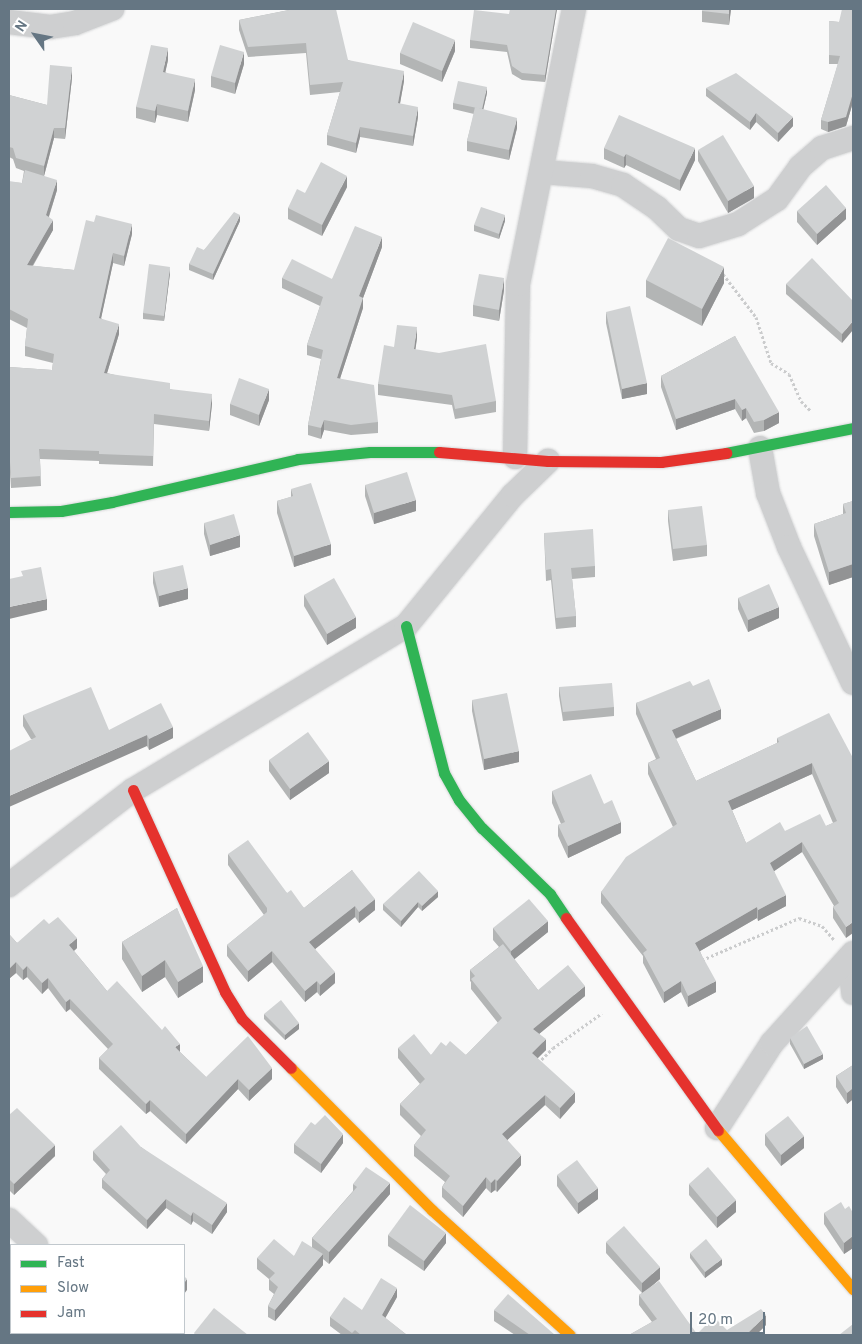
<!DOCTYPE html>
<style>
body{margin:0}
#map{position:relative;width:862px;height:1344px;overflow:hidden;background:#f9f9f9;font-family:Overpass,sans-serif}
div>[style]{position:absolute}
.path>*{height:3px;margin-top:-1.5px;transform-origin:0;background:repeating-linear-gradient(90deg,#cbcccd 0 2.5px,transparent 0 5px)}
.roads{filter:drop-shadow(0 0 1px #d5d6d7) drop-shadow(0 0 1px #d5d6d7)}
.street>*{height:24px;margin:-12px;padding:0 12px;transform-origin:12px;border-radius:12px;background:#cecfd0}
.fast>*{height:11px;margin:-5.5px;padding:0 5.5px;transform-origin:5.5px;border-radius:5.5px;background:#30b455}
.slow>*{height:11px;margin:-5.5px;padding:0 5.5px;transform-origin:5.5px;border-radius:5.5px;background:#ff9f0a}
.jam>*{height:11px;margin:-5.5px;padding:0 5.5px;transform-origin:5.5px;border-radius:5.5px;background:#e5322d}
.wall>*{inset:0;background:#b3b5b5}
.shaded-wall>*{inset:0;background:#929394}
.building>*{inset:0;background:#d0d2d3}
span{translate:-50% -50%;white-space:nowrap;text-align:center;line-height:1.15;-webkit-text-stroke:5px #fff;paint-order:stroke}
.frame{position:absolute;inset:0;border:10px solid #657683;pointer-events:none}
.legend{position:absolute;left:10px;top:1244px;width:175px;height:90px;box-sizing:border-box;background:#fff;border:1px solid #c1c8cd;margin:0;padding:6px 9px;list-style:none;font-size:15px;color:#657683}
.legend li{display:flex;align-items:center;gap:10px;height:25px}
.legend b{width:25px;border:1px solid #c1c8cd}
.north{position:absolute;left:10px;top:10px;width:50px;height:50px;-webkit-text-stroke:4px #fff;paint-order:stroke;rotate:303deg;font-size:14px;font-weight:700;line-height:20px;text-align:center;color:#657683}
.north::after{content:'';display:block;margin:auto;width:18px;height:22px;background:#657683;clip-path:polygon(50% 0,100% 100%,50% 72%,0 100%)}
.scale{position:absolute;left:690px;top:1312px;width:75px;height:22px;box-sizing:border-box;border:2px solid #657683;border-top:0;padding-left:6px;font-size:15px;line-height:18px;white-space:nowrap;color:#657683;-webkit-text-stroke:4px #fff;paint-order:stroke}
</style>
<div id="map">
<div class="path">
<div style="left:723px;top:274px;width:54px;rotate:52.5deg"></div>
<div style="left:756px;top:317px;width:48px;rotate:71.9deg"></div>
<div style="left:771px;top:363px;width:21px;rotate:31deg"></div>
<div style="left:789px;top:374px;width:30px;rotate:66deg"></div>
<div style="left:801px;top:401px;width:13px;rotate:45deg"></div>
<div style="left:702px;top:960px;width:106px;rotate:-23.4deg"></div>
<div style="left:799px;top:918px;width:24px;rotate:19deg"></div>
<div style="left:822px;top:926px;width:18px;rotate:49deg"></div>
<div style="left:538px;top:1063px;width:21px;rotate:-45deg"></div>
<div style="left:553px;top:1048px;width:60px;rotate:-35.5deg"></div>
</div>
<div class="roads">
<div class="street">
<div style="left:9px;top:22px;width:41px;rotate:7deg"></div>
<div style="left:50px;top:27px;width:25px;rotate:-9deg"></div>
<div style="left:75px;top:23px;width:40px;rotate:-21deg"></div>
<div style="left:543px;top:172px;width:49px;rotate:4.7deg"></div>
<div style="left:592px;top:176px;width:32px;rotate:16deg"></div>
<div style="left:623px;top:185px;width:41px;rotate:34.1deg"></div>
<div style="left:657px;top:208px;width:30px;rotate:44deg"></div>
<div style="left:679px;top:229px;width:21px;rotate:19deg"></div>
<div style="left:699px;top:236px;width:41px;rotate:-17.1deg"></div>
<div style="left:738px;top:224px;width:46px;rotate:-32.7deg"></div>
<div style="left:777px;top:199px;width:39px;rotate:-54deg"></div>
<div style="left:800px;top:167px;width:29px;rotate:-41deg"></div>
<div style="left:822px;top:148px;width:33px;rotate:-18deg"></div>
<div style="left:760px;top:448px;width:46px;rotate:79.9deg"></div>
<div style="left:768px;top:493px;width:58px;rotate:68.7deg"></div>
<div style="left:789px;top:547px;width:150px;rotate:64.8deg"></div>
<div style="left:515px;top:457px;width:173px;rotate:-89deg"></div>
<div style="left:518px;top:284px;width:281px;rotate:-78.5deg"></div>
<div style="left:9px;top:885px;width:156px;rotate:-37.5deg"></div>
<div style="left:133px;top:790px;width:318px;rotate:-31deg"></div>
<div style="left:406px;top:626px;width:169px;rotate:-50.8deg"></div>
<div style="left:513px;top:495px;width:49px;rotate:-44.2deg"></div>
<div style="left:849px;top:958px;width:35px;rotate:83deg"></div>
<div style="left:717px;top:1128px;width:101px;rotate:-57.1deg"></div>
<div style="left:772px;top:1043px;width:121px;rotate:-48deg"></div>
<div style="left:9px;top:1220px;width:37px;rotate:43deg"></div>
<div style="left:130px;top:1333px;width:4px;rotate:34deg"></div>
</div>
<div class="fast">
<div style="left:726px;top:453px;width:129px;rotate:-11.1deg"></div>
<div style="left:9px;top:512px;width:52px;rotate:-1.1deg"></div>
<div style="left:61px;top:511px;width:52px;rotate:-10deg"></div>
<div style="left:112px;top:502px;width:191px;rotate:-13deg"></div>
<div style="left:298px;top:459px;width:72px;rotate:-5.6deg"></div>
<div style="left:370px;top:452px;width:69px"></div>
<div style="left:406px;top:626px;width:152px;rotate:75.5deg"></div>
<div style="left:444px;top:773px;width:31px;rotate:61deg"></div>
<div style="left:459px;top:800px;width:36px;rotate:51deg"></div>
<div style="left:482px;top:828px;width:95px;rotate:44.1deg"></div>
<div style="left:550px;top:894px;width:29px;rotate:56deg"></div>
</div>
<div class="slow">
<div style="left:291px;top:1068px;width:200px;rotate:45.2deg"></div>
<div style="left:432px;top:1210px;width:186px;rotate:42.2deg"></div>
<div style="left:718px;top:1130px;width:209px;rotate:49.7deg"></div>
</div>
<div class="jam">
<div style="left:439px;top:452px;width:109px;rotate:4.7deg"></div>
<div style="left:548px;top:461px;width:113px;rotate:0.5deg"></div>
<div style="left:661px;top:462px;width:66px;rotate:-7.9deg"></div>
<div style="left:133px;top:790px;width:222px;rotate:65.5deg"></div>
<div style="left:225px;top:992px;width:32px;rotate:58deg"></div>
<div style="left:242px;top:1019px;width:69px;rotate:45deg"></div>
<div style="left:566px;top:918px;width:261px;rotate:54.4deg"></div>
</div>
</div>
<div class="wall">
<div style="clip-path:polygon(294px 9px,348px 60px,404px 81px,400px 104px,418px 117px,413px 146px,360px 137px,356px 153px,327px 145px,327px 135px,340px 92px,310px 95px,306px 53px,248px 57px,239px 30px,239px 20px)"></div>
<div style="clip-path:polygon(557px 9px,545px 82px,522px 80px,512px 74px,507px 52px,470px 48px,470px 40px,509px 14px)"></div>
<div style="clip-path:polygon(702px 9px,731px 9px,729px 25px,702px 22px)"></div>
<div style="clip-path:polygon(853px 9px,853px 102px,846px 126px,828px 132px,821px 129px,821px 120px,838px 64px,829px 64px,829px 21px,839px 22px)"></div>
<div style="clip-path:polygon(455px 51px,442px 82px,400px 64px,400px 53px)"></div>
<div style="clip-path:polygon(168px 60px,165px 72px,195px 90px,188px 122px,157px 115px,155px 123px,136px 118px,136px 107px)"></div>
<div style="clip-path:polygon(244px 64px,235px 94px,211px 87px,211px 76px)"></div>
<div style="clip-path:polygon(72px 78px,65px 139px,54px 138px,44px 176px,57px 190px,49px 217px,53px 230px,33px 266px,74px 270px,132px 234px,124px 266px,113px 263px,101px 318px,119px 334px,107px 373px,170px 389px,212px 404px,209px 431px,154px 424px,153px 466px,99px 464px,99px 461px,40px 459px,41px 486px,11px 488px,9px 456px,9px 367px,52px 370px,53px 363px,25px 356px,25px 346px,27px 328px,9px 319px,9px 182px,22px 183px,24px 171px,16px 168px,13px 159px,9px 157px,9px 95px,47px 105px)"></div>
<div style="clip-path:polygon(706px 88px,793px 126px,778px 142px,756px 122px,750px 130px,706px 96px)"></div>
<div style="clip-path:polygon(487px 93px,483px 110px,517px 128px,509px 160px,467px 151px,467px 141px,474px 114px,453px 109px,453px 103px)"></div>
<div style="clip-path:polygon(604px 148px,695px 160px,680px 191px,626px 165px,624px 168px,604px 159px)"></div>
<div style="clip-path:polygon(698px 150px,754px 198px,728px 213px,698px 161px)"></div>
<div style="clip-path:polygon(347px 187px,322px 236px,288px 219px,288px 208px,305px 193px)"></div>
<div style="clip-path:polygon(797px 211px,846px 219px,817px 245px,797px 222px)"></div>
<div style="clip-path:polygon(852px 216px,853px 217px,853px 267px,852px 267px)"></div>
<div style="clip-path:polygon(240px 221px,213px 280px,189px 270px,189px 264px,204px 250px)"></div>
<div style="clip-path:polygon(505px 221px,499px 239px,474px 231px,474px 225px)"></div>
<div style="clip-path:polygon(382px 247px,363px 298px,363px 308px,340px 378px,378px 422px,378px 433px,351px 435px,324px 430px,321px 439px,308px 435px,308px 425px,321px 359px,307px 355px,307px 345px,320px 306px,282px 288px,282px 278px,332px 279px)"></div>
<div style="clip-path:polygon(170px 273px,164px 321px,143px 319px,143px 313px)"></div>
<div style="clip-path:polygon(646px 280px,724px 283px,702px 326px,646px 297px)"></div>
<div style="clip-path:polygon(786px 284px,853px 301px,842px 343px,786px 294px)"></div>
<div style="clip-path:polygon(504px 290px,499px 321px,473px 316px,473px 305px)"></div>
<div style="clip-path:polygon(606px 312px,647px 394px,622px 399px,606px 323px)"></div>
<div style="clip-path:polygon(735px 336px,779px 423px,764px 431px,754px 433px,746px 418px,742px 421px,735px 409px,676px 430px,661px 387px,661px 376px)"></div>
<div style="clip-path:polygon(417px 338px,415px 350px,496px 401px,496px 412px,455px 419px,452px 405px,378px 395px,378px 384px,394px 347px)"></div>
<div style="clip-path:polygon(269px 400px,259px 426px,230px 415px,230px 404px)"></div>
<div style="clip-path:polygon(365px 485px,416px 511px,374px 524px,365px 496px)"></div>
<div style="clip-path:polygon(291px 489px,331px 555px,294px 567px,277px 513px,277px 501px,291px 497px)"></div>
<div style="clip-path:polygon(853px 501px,853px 577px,829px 585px,814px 536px,814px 524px,843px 514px,843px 504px)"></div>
<div style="clip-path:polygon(668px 510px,707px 545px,707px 556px,673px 561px,668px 521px)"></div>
<div style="clip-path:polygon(204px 523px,240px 547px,210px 556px,204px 534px)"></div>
<div style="clip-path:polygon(544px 533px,595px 566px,595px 577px,572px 579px,576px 616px,576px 627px,556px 629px,551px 580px,546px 581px)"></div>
<div style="clip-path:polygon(153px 572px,188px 599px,159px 607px,153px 583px)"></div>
<div style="clip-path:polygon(304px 595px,356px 628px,327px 645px,304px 606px)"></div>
<div style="clip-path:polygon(738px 598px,779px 618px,748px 632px,738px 609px)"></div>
<div style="clip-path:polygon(evenodd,693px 686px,721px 719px,676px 739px,696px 781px,777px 743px,777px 738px,853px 758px,846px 938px,833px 918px,833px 907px,834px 906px,802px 852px,774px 871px,786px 906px,758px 921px,757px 918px,700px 951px,716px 992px,688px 1007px,681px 992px,664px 1003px,643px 963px,643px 956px,601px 903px,601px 892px,673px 827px,648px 774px,648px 763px,656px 759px,636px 714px,636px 703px,693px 686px,812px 774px,833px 823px,826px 826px,785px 831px,746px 843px,732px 810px,812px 774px)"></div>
<div style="clip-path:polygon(559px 687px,614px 707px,614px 716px,563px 721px,559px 696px)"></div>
<div style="clip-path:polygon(472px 700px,519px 762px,484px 770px,472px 711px)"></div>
<div style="clip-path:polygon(23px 715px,109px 730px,173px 738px,149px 750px,147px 746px,31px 739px,23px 726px)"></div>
<div style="clip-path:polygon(269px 760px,329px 773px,290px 800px,269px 771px)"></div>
<div style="clip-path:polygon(552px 791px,604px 804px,621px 833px,568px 858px,558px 836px,558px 825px,561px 824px,552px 803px)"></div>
<div style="clip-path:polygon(228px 854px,287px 893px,304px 908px,352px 870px,375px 910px,359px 923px,355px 917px,315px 949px,335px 983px,320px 996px,317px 992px,305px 1002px,272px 962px,248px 982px,227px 956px,227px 945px,264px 915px,228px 865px)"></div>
<div style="clip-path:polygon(438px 897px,422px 911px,418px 907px,401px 927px,383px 910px,383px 904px)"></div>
<div style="clip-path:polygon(177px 908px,203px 982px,178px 998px,165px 977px,142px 992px,122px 959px,122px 942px)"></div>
<div style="clip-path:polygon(49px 924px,77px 948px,74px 951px,107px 991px,180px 1052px,206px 1077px,272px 1079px,249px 1101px,238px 1089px,186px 1144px,150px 1111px,146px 1114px,99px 1069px,99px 1058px,108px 1049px,70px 1009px,66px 1012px,48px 988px,42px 994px,27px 977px,23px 980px,16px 973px,10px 978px,9px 977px,9px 934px,17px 943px)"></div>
<div style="clip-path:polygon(493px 928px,548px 932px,514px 959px,538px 990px,585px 996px,539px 1034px,546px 1050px,537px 1058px,575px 1102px,560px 1119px,545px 1105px,507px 1140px,521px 1165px,497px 1192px,495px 1190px,491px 1193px,486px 1188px,463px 1217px,442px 1197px,442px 1187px,445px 1182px,414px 1156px,414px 1145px,421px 1136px,400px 1115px,400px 1104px,420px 1084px,398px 1058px,398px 1048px,431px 1055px,446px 1046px,466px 1055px,498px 1023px,471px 989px,471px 982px,470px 981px,470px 970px,499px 947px,493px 940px)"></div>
<div style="clip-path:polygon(264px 1014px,299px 1029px,285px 1040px,264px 1019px)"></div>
<div style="clip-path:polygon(790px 1038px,823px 1059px,804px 1069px,790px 1044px)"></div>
<div style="clip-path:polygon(853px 1065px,853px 1102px,852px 1100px,847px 1104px,836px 1087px,836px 1076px)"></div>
<div style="clip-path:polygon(9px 1115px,55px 1156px,14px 1195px,9px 1190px)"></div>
<div style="clip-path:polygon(315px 1125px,343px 1143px,321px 1173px,294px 1153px,294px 1144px)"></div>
<div style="clip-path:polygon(765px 1134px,804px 1148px,781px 1166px,765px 1145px)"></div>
<div style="clip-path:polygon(141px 1147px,227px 1212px,212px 1234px,193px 1221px,191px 1225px,166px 1208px,147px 1229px,102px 1188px,102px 1179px,106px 1174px,93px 1160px,93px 1151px)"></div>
<div style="clip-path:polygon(557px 1175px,598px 1199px,578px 1214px,557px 1186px)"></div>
<div style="clip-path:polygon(353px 1184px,390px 1194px,329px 1264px,323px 1259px,323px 1265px,275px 1321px,268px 1317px,268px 1306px,274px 1294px,269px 1290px,269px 1279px,257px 1269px,257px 1258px,294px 1256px,312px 1247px,312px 1238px,353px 1191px)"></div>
<div style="clip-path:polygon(689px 1184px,736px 1212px,717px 1228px,689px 1195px)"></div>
<div style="clip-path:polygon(845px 1209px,853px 1213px,853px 1248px,844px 1254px,824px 1224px,824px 1213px)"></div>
<div style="clip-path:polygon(388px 1235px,446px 1243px,424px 1271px,388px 1246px)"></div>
<div style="clip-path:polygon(606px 1242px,660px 1279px,651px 1287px,697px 1334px,766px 1325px,756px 1335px,629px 1335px,652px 1322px,639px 1305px,639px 1295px,642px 1293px,606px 1253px)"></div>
<div style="clip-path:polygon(690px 1253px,722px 1265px,705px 1278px,690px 1258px)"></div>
<div style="clip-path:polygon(397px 1297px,385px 1318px,407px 1335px,342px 1335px,330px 1326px,330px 1317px,362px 1310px)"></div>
<div style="clip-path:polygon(494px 1310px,555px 1335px,515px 1335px,494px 1321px)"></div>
<div style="clip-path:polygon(54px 1333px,70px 1333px,68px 1335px,57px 1335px)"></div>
</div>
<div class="shaded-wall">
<div style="clip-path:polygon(556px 9px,557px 9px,545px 82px,545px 75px)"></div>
<div style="clip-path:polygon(729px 9px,731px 9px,729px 25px)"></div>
<div style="clip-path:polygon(455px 40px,455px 51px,442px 82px,442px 71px)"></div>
<div style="clip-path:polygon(168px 48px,168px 60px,163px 83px,163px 72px)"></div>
<div style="clip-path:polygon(244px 52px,244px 64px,235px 94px,235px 83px)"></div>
<div style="clip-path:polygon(72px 67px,72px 78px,65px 139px,65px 128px)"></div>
<div style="clip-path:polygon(404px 71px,404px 81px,398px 114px,398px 103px)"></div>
<div style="clip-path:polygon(195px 79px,195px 90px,188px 122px,188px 111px)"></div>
<div style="clip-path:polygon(487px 87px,487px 93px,482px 115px,482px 110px)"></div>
<div style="clip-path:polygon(853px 93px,853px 102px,846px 126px,828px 132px,828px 122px)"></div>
<div style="clip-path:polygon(157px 104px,157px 115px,155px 123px,155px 111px)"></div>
<div style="clip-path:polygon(418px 107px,418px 117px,413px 146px,413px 136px)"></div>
<div style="clip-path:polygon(756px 113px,756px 122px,750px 130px,750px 122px)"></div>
<div style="clip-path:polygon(793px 117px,793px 126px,778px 142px,778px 133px)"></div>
<div style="clip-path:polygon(517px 118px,517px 128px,509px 160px,509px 150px)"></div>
<div style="clip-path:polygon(360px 127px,360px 137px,356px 153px,356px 143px)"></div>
<div style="clip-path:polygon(54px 128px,54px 138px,44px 176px,44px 166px)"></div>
<div style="clip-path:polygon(695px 148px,695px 160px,680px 191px,680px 180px)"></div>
<div style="clip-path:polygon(626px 154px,626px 165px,624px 168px,624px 157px)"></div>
<div style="clip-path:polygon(347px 176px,347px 187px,322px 236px,322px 225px)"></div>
<div style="clip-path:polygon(57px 180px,57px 190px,46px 225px,46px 215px)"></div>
<div style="clip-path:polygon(754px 186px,754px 198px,728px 213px,728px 201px)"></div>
<div style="clip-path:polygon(846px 208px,846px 219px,817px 245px,817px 234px)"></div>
<div style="clip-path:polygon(240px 215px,240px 221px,213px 280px,213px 274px)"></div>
<div style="clip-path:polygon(505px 215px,505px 221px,499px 239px,499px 234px)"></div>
<div style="clip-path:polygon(53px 220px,53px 230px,27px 275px,27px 265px)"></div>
<div style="clip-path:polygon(132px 224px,132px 234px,124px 266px,124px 256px)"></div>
<div style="clip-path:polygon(382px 237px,382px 247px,363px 298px,363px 308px,337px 388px,337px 378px,359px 296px)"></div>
<div style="clip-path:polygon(113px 253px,113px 263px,99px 328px,99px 318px)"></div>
<div style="clip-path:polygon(170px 267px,170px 273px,164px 321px,164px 316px)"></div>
<div style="clip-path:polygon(724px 267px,724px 283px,702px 326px,702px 309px)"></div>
<div style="clip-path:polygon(504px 278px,504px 290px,499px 321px,499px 310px)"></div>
<div style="clip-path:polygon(853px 321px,853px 330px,842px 343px,842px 334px)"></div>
<div style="clip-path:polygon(119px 324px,119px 334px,104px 383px,104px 373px)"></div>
<div style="clip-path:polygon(417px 327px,417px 338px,414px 360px,414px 349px)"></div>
<div style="clip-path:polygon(647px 383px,647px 394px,622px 399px,622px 389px)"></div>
<div style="clip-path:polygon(269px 389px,269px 400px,259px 426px,259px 415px)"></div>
<div style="clip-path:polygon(212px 394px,212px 404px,209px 431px,209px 421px)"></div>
<div style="clip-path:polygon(735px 399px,735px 409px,676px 430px,676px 419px)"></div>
<div style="clip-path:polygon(746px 408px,746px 418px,742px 421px,742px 410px)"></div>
<div style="clip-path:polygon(779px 412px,779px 423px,764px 431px,764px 420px)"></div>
<div style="clip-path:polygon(324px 420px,324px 430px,321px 439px,321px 428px)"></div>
<div style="clip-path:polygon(416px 500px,416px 511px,374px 524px,374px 513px)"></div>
<div style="clip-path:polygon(240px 535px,240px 547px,210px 556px,210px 545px)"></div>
<div style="clip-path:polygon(331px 544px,331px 555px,294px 567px,294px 556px)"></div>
<div style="clip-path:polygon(853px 564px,853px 577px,829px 585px,829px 572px)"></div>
<div style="clip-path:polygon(188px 588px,188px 599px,159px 607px,159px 596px)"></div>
<div style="clip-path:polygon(47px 599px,47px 610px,9px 619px,9px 607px)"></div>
<div style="clip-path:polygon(779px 607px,779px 618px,748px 632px,748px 620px)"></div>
<div style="clip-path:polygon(356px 617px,356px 628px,327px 645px,327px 634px)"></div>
<div style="clip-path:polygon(721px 709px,721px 719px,672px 740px,672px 730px)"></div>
<div style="clip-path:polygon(173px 727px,173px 738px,149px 750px,149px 739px)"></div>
<div style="clip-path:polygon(147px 735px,147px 746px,9px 807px,9px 796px)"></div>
<div style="clip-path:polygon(519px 751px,519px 762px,484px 770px,484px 759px)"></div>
<div style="clip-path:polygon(329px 761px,329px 773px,290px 800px,290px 789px)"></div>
<div style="clip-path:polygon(812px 763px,812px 774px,728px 812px,728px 801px)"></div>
<div style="clip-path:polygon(621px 822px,621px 833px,568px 858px,568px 846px)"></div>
<div style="clip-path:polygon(802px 842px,802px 852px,770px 874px,770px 863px)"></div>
<div style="clip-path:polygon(438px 891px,438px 897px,422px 911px,422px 906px)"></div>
<div style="clip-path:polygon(786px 895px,786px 906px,758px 921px,758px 910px)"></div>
<div style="clip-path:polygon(375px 899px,375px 910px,359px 923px,359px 912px)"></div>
<div style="clip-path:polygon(418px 902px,418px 907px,401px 927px,401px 921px)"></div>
<div style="clip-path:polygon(355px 906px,355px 917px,309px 954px,309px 942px)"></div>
<div style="clip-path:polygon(757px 907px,757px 918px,695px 954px,695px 943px)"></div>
<div style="clip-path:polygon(548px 921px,548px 932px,511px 962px,511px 951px)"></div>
<div style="clip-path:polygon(853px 922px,853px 933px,846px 938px,846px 927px)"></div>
<div style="clip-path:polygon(77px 938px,77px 948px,69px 955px,69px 945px)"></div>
<div style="clip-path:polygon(272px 951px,272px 962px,248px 982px,248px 971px)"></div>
<div style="clip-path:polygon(165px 960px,165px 977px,142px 992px,142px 976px)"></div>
<div style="clip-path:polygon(16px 962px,16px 973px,10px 978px,10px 968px)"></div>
<div style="clip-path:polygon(27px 966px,27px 977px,23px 980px,23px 970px)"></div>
<div style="clip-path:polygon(203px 966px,203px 982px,178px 998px,178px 982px)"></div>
<div style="clip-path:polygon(335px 972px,335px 983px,320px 996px,320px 985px)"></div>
<div style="clip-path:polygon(48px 978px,48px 988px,42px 994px,42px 983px)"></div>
<div style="clip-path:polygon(317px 981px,317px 992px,305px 1002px,305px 991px)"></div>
<div style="clip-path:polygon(681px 981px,681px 992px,664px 1003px,664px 992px)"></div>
<div style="clip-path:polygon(716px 981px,716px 992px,688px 1007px,688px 996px)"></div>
<div style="clip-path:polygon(585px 986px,585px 996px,533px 1039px,533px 1029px)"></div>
<div style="clip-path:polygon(70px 999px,70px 1009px,66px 1012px,66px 1002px)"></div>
<div style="clip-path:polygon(299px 1023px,299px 1029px,285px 1040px,285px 1035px)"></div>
<div style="clip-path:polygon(546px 1039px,546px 1050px,532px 1064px,532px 1053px)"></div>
<div style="clip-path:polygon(180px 1044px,180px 1054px,175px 1047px)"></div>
<div style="clip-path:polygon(823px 1054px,823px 1059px,804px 1069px,804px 1064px)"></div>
<div style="clip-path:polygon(272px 1068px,272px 1079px,249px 1101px,249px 1090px)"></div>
<div style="clip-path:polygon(238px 1079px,238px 1089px,186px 1144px,186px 1134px)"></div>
<div style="clip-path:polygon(852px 1089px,852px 1100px,847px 1104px,847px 1093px)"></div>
<div style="clip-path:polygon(575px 1092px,575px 1102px,560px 1119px,560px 1108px)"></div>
<div style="clip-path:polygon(545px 1095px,545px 1105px,502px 1145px,502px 1134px)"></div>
<div style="clip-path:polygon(150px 1100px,150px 1111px,146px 1114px,146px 1104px)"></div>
<div style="clip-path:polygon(343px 1134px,343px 1143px,321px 1173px,321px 1164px)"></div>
<div style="clip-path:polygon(804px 1136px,804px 1148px,781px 1166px,781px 1155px)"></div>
<div style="clip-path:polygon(55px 1145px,55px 1156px,14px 1195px,14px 1184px)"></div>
<div style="clip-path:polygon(521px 1155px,521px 1165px,497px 1192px,497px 1181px)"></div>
<div style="clip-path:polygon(486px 1177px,486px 1188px,463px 1217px,463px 1206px)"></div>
<div style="clip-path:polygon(495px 1179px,495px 1190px,491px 1193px,491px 1183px)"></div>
<div style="clip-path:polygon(390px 1183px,390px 1194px,329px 1264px,329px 1252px)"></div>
<div style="clip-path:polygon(598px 1188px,598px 1199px,578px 1214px,578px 1203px)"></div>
<div style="clip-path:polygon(166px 1199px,166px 1208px,147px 1229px,147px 1220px)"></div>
<div style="clip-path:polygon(736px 1200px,736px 1212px,717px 1228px,717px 1217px)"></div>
<div style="clip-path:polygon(227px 1203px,227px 1212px,212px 1234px,212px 1225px)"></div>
<div style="clip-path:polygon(193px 1212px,193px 1221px,191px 1225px,191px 1216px)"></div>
<div style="clip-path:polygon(446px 1233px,446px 1243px,424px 1271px,424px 1261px)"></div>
<div style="clip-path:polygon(853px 1236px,853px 1248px,844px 1254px,844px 1243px)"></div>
<div style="clip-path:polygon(323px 1254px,323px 1265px,275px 1321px,275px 1310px)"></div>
<div style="clip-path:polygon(722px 1259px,722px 1265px,705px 1278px,705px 1272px)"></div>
<div style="clip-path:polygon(660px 1267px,660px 1279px,642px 1294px,642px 1283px)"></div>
<div style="clip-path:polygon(187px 1279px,187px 1290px,184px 1294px,184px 1283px)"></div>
<div style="clip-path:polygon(397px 1288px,397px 1297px,382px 1324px,382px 1315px)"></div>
<div style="clip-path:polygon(766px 1315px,766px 1325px,756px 1335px,746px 1335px)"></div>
<div style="clip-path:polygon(64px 1333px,70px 1333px,68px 1335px,64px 1335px)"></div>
</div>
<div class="building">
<div style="clip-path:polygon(294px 9px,336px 9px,348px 60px,404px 71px,398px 103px,418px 107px,413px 136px,360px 127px,356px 143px,327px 135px,343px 82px,310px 85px,306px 43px,248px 47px,239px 20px)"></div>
<div style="clip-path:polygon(510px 9px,556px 9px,545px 75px,522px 73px,512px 66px,507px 45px,470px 40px,474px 10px,509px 14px)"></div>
<div style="clip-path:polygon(702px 9px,729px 9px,729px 14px,702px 11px)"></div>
<div style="clip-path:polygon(842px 9px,853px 9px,853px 93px,846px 117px,828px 122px,821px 120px,840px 56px,829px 55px,829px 21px,839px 22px)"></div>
<div style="clip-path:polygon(413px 22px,455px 40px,442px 71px,400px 53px)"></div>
<div style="clip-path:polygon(151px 45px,168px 48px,163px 72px,195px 79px,188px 111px,157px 104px,155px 111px,136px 107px)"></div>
<div style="clip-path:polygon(220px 45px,244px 52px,235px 83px,211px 76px)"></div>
<div style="clip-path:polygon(50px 65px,72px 67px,65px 128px,54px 128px,44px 166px,16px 158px,13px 148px,9px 147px,9px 95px,47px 105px)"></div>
<div style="clip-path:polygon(736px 73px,793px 117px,778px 133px,756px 113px,750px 122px,706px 88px)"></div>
<div style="clip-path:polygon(458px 81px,487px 87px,482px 109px,453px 103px)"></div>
<div style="clip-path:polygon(475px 107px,517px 118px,509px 150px,467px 141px)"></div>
<div style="clip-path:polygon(619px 115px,695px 148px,680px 180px,626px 154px,624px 157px,604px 148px)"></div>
<div style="clip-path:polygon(723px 135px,754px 186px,728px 201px,698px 150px)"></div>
<div style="clip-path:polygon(321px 162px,347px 176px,322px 225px,288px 208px,297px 189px,305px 193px)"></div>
<div style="clip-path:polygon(25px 170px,57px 180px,46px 215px,53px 220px,27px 265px,74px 270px,86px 220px,94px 222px,96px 215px,132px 224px,124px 256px,113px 253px,99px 318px,119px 324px,104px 373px,170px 383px,170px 389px,212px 394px,209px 421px,154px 414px,153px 456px,99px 454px,99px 451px,39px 449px,41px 476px,11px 478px,9px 446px,9px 367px,52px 370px,54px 354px,25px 346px,28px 319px,9px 309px,9px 181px,22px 183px)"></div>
<div style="clip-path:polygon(826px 185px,846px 208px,817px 234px,797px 211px)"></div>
<div style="clip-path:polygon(481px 207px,505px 215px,499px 234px,474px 225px)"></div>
<div style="clip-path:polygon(234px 212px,240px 215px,213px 274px,189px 264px,197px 247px,204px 250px)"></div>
<div style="clip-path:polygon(852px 216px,853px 217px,853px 257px,852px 257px)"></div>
<div style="clip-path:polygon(355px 226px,382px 237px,359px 296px,363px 298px,337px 378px,374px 385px,378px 422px,351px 425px,324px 420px,321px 428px,308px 425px,323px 350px,307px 345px,323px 297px,282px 278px,292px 259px,332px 279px)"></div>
<div style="clip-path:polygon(668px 238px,724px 267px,702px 309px,646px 280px)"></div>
<div style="clip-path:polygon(812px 258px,853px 301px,853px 321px,842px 334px,786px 284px)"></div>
<div style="clip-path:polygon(149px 264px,170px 267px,164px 316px,143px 313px)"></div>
<div style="clip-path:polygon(479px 274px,504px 278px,499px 310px,473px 305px)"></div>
<div style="clip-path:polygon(630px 306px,647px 383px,622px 389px,606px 312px)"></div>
<div style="clip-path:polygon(397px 325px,417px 327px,414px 349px,439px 353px,486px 344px,496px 401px,455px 409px,452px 395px,378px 384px,384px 345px,394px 347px)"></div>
<div style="clip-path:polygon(735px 336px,779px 412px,764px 420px,754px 422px,746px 408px,742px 410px,735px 399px,676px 419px,661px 376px)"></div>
<div style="clip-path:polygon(239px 378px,269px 389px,259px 415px,230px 404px)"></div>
<div style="clip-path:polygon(407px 472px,416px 500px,374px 513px,365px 485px)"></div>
<div style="clip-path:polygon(311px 483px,331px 544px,294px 556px,277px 501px,293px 496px,291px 489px)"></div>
<div style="clip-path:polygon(853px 501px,853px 564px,829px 572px,814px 524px,846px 513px,843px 504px)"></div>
<div style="clip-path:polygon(702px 506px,707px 545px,673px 549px,668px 510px)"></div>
<div style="clip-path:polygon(234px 514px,240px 535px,210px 545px,204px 523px)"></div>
<div style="clip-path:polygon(593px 529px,595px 566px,571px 568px,576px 616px,556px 618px,551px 569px,546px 570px,544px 533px)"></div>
<div style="clip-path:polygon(183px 565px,188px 588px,159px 596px,153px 572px)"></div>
<div style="clip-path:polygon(41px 567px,47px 599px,9px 607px,9px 579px,23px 576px,21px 571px)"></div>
<div style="clip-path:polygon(334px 578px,356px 617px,327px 634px,304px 595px)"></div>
<div style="clip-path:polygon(769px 584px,779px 607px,748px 620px,738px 598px)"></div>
<div style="clip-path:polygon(evenodd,709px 679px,721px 709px,672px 730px,696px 781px,779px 742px,777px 738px,829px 713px,853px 758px,853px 922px,846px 927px,833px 907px,839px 903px,802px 842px,770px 863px,786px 895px,758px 910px,757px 907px,695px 943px,716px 981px,688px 996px,681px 981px,664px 992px,643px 953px,647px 950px,601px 892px,626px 857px,677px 824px,648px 763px,660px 758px,636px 703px,690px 681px,693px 686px,709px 679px,812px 763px,837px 821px,826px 826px,820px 814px,785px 831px,780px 822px,746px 843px,728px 801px,812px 763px)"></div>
<div style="clip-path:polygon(612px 683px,614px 707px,563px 712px,559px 687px)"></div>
<div style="clip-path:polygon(91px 687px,109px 730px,161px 703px,173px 727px,149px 739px,147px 735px,9px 796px,9px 751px,36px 737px,23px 715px)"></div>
<div style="clip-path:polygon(507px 693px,519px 751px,484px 759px,472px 700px)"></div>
<div style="clip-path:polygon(308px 732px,329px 761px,290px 789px,269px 760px)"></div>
<div style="clip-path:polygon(591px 774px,604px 804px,612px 800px,621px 822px,568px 846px,558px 825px,565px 822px,552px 791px)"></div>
<div style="clip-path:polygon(248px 840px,287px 893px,291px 890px,304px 908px,352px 870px,375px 899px,359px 912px,355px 906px,309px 942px,335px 972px,320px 985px,317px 981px,305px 991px,272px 951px,248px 971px,227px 945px,267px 912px,267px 908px,228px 854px)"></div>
<div style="clip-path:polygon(419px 871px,438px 891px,422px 906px,418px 902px,401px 921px,383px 904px)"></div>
<div style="clip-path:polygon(529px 899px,548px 921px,511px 951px,493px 928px)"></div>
<div style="clip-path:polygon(177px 908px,203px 966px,178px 982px,165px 960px,142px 976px,122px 942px)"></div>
<div style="clip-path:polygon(58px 917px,77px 938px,69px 945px,107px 991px,117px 981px,162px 1030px,165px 1026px,180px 1044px,175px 1047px,206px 1077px,248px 1036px,272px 1068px,249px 1090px,238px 1079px,186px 1134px,150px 1100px,146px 1104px,99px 1058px,113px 1044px,70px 999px,66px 1002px,48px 978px,42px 983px,27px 966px,23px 970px,16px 962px,10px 968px,9px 967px,9px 934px,17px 943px,44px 919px,49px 924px)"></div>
<div style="clip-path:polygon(503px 944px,538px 990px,568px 965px,585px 986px,533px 1029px,546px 1039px,532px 1053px,575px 1092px,560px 1108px,545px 1095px,502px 1134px,521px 1155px,497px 1181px,495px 1179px,491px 1183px,486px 1177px,463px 1206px,442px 1187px,450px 1176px,414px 1145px,426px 1130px,400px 1104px,425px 1079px,398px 1048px,414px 1034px,431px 1055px,441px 1042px,446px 1046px,450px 1041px,466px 1055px,502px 1018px,471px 979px,475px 976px,470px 970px)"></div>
<div style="clip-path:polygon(281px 1000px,299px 1023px,285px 1035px,264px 1014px)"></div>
<div style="clip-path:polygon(807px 1026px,823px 1054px,804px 1064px,790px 1038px)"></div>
<div style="clip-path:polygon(853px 1065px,853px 1090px,852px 1089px,847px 1093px,836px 1076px)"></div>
<div style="clip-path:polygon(17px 1108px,55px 1145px,14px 1184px,9px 1179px,9px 1115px)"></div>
<div style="clip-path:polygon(325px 1115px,343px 1134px,321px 1164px,294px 1144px,311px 1122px,315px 1125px)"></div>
<div style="clip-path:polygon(788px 1116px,804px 1136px,781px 1155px,765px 1134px)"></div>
<div style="clip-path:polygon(121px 1125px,141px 1147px,227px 1203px,212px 1225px,193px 1212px,191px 1216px,166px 1199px,147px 1220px,102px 1179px,110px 1170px,93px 1151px)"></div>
<div style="clip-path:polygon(577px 1160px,598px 1188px,578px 1203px,557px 1175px)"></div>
<div style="clip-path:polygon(366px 1167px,390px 1183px,329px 1252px,312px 1238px,357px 1187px,353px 1184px)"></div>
<div style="clip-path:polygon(708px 1167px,736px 1200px,717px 1217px,689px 1184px)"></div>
<div style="clip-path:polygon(841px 1202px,845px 1209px,849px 1206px,853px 1213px,853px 1236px,844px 1243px,824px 1213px)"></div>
<div style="clip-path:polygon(410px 1205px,446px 1233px,424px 1261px,388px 1235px)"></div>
<div style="clip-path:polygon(624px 1226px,660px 1267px,642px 1283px,606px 1242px)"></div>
<div style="clip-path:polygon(274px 1239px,294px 1256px,302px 1241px,323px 1254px,275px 1310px,268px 1306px,278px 1287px,269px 1279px,275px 1273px,257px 1258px)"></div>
<div style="clip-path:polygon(706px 1239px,722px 1259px,705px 1272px,690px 1253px)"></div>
<div style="clip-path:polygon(184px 1276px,187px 1279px,184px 1283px)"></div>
<div style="clip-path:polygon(381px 1278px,397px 1288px,382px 1315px,407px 1335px,361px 1335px,355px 1330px,352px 1333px,330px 1317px,344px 1297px,362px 1310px)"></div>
<div style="clip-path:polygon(659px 1281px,697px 1334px,714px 1317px,727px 1330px,761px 1309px,766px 1315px,746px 1335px,629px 1335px,657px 1319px,639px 1295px)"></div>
<div style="clip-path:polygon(508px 1294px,555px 1335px,530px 1335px,494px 1310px)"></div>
<div style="clip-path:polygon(214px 1308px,248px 1335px,195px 1335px,194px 1333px)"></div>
<div style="clip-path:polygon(853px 1324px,853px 1335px,839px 1335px)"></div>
</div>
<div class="frame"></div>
<ul class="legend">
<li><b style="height:6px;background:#30b455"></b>Fast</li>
<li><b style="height:6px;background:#ff9f0a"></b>Slow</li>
<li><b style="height:6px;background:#e5322d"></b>Jam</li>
</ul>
<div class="north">N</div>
<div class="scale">20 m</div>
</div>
